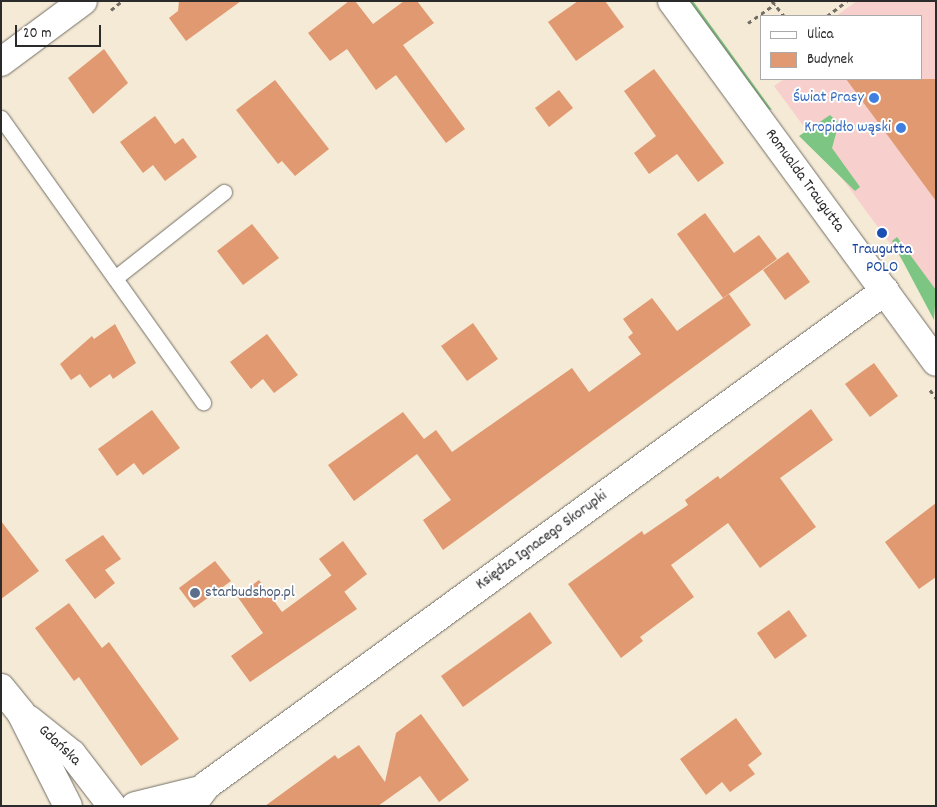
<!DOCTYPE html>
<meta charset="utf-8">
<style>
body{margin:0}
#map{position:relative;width:937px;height:807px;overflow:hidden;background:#f5ead5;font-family:Dekko,sans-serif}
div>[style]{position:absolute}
.built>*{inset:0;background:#f7d0ce}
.green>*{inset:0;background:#7dc582}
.building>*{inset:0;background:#e09970}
.path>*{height:3px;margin-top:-1.5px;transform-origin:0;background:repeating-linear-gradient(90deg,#726e66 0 4px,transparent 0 8px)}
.roads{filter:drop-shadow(0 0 1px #726e66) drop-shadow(0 0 1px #726e66)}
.service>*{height:15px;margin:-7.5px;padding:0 7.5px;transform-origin:7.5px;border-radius:7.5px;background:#fff}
.minor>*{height:28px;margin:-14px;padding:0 14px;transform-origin:14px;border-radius:14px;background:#fff}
.secondary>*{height:28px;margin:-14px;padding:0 14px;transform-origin:14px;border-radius:14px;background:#fff}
.dots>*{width:14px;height:14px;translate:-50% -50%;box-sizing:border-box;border:2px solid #fff;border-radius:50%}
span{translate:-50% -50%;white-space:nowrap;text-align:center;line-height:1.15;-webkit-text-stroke:4px #fff;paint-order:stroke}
.shop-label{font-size:16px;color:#366cbe}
.right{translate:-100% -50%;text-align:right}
.street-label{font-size:16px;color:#2b2b2b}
.transit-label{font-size:16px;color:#164399}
.service-label{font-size:16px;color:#4e5e75}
.left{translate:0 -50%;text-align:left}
.frame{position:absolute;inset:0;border:2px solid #2b2b2b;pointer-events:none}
.legend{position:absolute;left:760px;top:15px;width:162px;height:65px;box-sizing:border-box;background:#fff;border:1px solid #aaa;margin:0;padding:6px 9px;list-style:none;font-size:15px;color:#2b2b2b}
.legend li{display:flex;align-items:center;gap:10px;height:25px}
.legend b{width:25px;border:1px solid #aaa}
.scale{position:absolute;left:15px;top:25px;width:86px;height:22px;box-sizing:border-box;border:2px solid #2b2b2b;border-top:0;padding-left:6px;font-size:15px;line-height:18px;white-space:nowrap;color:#2b2b2b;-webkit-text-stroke:4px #fff;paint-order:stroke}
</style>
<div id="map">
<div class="built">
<div style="clip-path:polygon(857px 1px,936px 1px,936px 306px,774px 86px,784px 79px,921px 79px,921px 16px,836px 16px)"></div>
</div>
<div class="green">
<div style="clip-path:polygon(689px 1px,693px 1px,772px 110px,768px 109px)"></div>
<div style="clip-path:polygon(830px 115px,839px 123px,832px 148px,860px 187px,855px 191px,799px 136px)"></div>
<div style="clip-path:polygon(897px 237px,936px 290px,934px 320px,892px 241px)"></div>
</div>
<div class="building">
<div style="clip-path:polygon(179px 1px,241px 1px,186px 41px,169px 18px,178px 11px)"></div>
<div style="clip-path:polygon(349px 1px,355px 1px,373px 24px,404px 1px,417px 1px,434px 23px,403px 45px,465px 129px,446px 143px,396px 75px,376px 90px,347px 49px,330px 61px,308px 33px)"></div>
<div style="clip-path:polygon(578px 1px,605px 1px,624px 27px,576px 61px,548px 22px)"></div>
<div style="clip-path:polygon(104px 49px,128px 83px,93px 114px,68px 78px)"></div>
<div style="clip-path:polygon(654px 69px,724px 163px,698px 182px,677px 154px,649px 174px,634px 153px,656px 136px,624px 91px)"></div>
<div style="clip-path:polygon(846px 79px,936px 79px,936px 201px)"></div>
<div style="clip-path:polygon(275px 80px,329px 149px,295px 176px,282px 161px,278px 164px,236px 110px)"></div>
<div style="clip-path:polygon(559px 90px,573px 108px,549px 127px,535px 108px)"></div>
<div style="clip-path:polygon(155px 116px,175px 144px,183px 138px,197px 157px,165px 181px,153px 165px,143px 173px,120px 142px)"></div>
<div style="clip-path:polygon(705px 213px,734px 253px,759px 235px,777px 259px,723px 298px,677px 234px)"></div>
<div style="clip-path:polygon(252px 224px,279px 258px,243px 285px,217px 251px)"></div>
<div style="clip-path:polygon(788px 252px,810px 282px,785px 300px,763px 270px)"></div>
<div style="clip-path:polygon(729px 294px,751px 325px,443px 550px,423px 520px,451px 500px,417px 454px,354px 501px,328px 465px,403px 412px,424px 439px,436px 430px,452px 452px,572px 368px,589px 392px,641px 354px,628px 337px,633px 333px,623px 319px,652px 298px,677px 331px)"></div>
<div style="clip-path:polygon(473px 323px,498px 359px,467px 381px,441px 346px)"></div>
<div style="clip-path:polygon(115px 324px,136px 363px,113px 379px,110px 374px,90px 388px,80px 374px,71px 380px,60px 364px,92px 336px,94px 339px)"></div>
<div style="clip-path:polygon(267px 334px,298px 375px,274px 393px,263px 379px,251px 389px,230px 362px)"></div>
<div style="clip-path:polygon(874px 363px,898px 396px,870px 417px,845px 384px)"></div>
<div style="clip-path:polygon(811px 409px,833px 440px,780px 478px,816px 527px,760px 568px,728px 523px,671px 565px,694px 597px,640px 637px,643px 641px,621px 658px,568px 584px,642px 531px,644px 535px,688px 505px,685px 500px,718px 476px,720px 479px)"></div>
<div style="clip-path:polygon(152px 410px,180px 448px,143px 475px,134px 463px,117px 476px,98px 449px)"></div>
<div style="clip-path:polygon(936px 503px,936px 577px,919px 589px,885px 542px)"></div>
<div style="clip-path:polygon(1px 521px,39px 571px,1px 599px)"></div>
<div style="clip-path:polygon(103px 535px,121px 559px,105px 570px,115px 583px,95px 599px,65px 560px)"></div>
<div style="clip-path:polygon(343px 541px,367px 574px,344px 592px,319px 559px)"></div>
<div style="clip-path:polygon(215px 561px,231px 581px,194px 608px,179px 588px)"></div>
<div style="clip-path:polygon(332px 575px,357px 609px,250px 682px,231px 656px,263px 633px,237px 596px,259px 580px,282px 612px)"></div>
<div style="clip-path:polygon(69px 603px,102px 648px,109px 642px,179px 739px,141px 766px,79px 677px,74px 681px,35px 628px)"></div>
<div style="clip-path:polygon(789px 610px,807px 636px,775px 659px,757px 633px)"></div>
<div style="clip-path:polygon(530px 612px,552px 643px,463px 707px,441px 676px)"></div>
<div style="clip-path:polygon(421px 714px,469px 780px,439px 802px,420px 776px,378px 806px,265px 806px,335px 755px,338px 759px,359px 745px,385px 782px,396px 733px)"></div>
<div style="clip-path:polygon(736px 718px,762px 754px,748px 765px,755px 774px,730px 792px,722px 782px,706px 795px,680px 759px)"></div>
</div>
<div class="path">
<div style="left:772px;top:1px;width:19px;rotate:51deg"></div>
<div style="left:111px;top:10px;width:14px;rotate:-39deg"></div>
<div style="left:827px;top:16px;width:25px;rotate:-37deg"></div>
<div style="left:748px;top:23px;width:33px;rotate:-35deg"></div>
<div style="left:930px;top:390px;width:10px;rotate:53deg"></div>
</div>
<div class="roads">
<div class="service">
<div style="left:1px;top:118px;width:349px;rotate:54.6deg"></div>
<div style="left:115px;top:278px;width:139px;rotate:-38.3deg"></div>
</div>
<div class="minor">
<div style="left:672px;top:1px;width:447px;rotate:53.8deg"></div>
<div style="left:1px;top:62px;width:102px;rotate:-36.6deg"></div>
<div style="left:135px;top:806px;width:67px;rotate:-13.8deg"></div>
<div style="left:191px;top:806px;width:26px;rotate:-53deg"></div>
<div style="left:207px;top:785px;width:839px;rotate:-36.08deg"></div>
</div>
<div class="secondary">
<div style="left:1px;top:688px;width:32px;rotate:51deg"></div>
<div style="left:21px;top:713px;width:104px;rotate:63.2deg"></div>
<div style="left:28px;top:719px;width:56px;rotate:38.5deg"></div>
<div style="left:72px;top:754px;width:66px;rotate:52.4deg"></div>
</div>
</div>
<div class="dots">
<div style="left:874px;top:98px;background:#3f7fe0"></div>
<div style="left:901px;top:128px;background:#3f7fe0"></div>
<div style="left:882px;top:233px;background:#1a4fb4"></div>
<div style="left:195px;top:593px;background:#5c6f8a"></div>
</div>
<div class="shop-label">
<span class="right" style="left:864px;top:98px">Świat Prasy</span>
<span class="right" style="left:891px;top:128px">Kropidło wąski</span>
</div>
<div class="street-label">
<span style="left:804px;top:181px;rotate:54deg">Romualda Traugutta</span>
<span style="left:542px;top:541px;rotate:-36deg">Księdza Ignacego Skorupki</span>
<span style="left:59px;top:746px;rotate:43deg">Gdańska</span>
</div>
<div class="transit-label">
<span style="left:882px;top:259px">Traugutta<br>POLO</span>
</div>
<div class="service-label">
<span class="left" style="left:205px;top:593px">starbudshop.pl</span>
</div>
<div class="frame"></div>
<ul class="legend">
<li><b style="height:6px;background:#fff"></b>Ulica</li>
<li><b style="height:14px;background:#e09970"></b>Budynek</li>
</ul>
<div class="scale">20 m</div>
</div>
